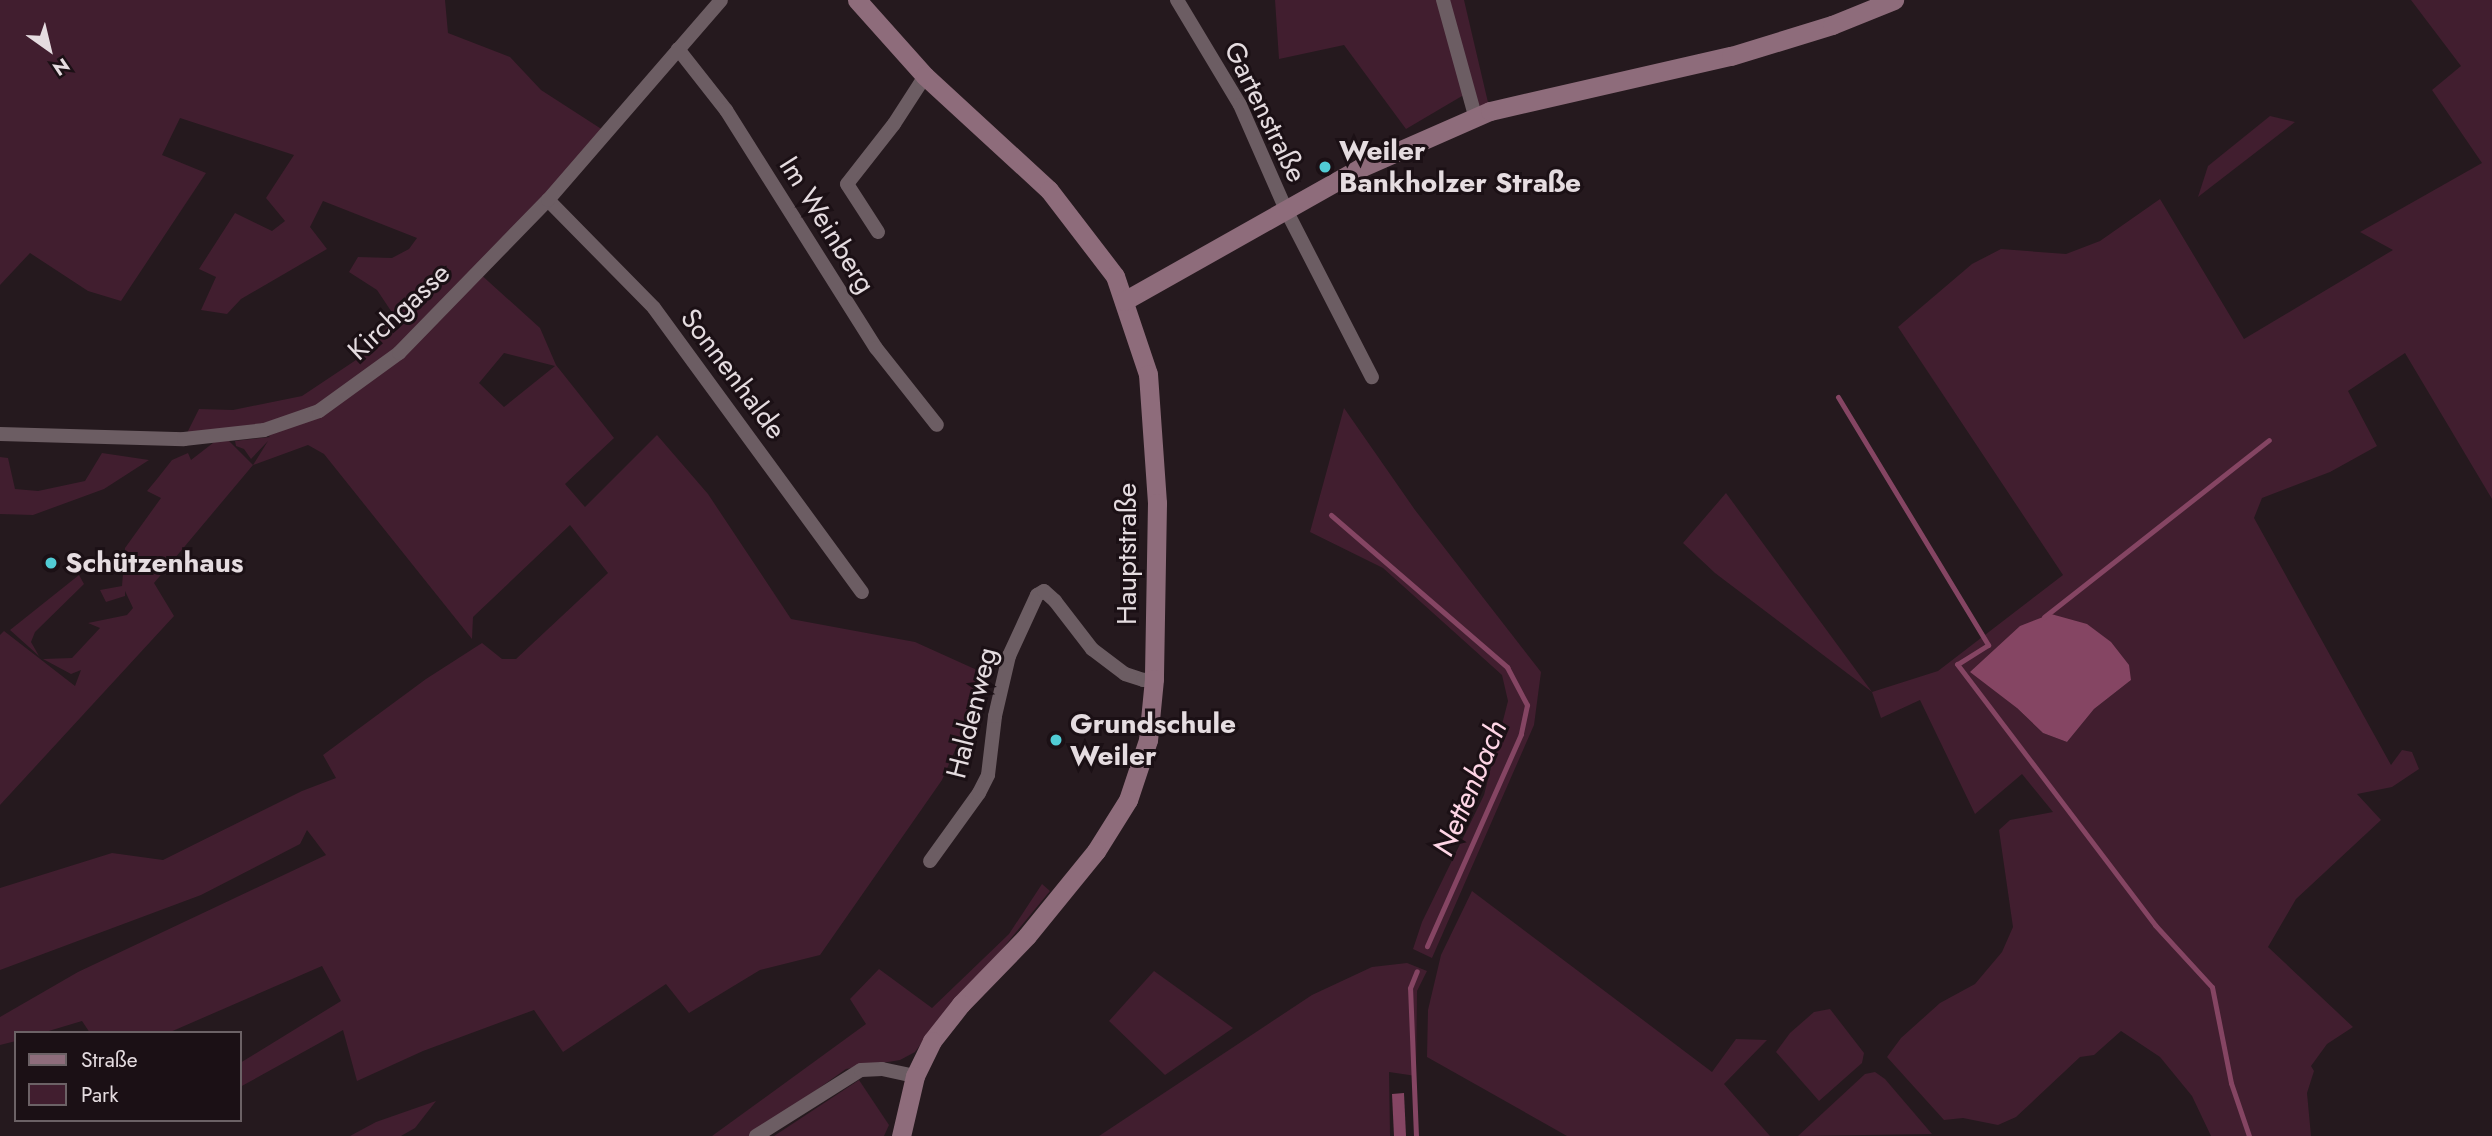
<!DOCTYPE html>
<meta charset="utf-8">
<style>
body{margin:0}
#map{position:relative;width:2492px;height:1136px;overflow:hidden;background:#25191e;font-family:Jost,sans-serif}
div>[style]{position:absolute}
.green>*{inset:0;background:#411e2f}
.water>*{inset:0;background:#854563}
.stream>*{height:5px;margin:-2.5px;padding:0 2.5px;transform-origin:2.5px;border-radius:2.5px;background:#854563}
.street>*{height:14px;margin:-7px;padding:0 7px;transform-origin:7px;border-radius:7px;background:#6c5d63}
.secondary>*{height:19px;margin:-9.5px;padding:0 9.5px;transform-origin:9.5px;border-radius:9.5px;background:#8e6c7b}
.dots>*{width:19px;height:19px;translate:-50% -50%;box-sizing:border-box;border:4px solid #1b1015;border-radius:50%}
span{translate:-50% -50%;white-space:nowrap;text-align:center;line-height:1.15;-webkit-text-stroke:6px #1b1015;paint-order:stroke}
.street-label{font-size:28px;color:#e5dce0}
.poi-label{font-size:28px;color:#e5dce0;font-weight:700}
.left{translate:0 -50%;text-align:left}
.water-label{font-size:30px;color:#fed5e5;font-style:italic}
.legend{position:absolute;left:14px;top:1031px;width:228px;height:91px;box-sizing:border-box;background:#1b1015;border:2px solid #6c6266;margin:0;padding:9px 12px;list-style:none;font-size:21px;color:#e5dce0}
.legend li{display:flex;align-items:center;gap:14px;height:35px}
.legend b{width:35px;border:2px solid #6c6266}
.north{position:absolute;left:14px;top:14px;width:70px;height:70px;-webkit-text-stroke:5px #1b1015;paint-order:stroke;rotate:146deg;font-size:19px;font-weight:700;line-height:28px;text-align:center;color:#e5dce0}
.north::after{content:'';display:block;margin:auto;width:24px;height:32px;background:#e5dce0;clip-path:polygon(50% 0,100% 100%,50% 72%,0 100%)}
</style>
<div id="map">
<div class="green">
<div style="clip-path:polygon(evenodd,0 0,445px 0,448px 33px,510px 57px,541px 90px,606px 132px,478px 272px,540px 328px,556px 365px,614px 438px,565px 484px,585px 507px,657px 435px,708px 494px,791px 619px,915px 642px,988px 675px,942px 780px,820px 955px,760px 970px,689px 1013px,666px 984px,563px 1052px,534px 1010px,423px 1051px,357px 1081px,343px 1030px,240px 1087px,240px 1063px,341px 1001px,322px 966px,168px 1033px,90px 1033px,82px 1021px,42px 1033px,16px 1033px,16px 1041px,0 1045px,0 1017px,78px 972px,326px 855px,307px 830px,300px 844px,201px 895px,0 970px,0 888px,112px 853px,163px 860px,302px 791px,336px 778px,323px 755px,426px 679px,482px 643px,502px 659px,516px 659px,608px 573px,570px 525px,473px 617px,472px 639px,324px 454px,308px 445px,253px 465px,154px 583px,174px 616px,0 805px,0 635px,4px 631px,75px 686px,81px 670px,71px 674px,43px 659px,72px 658px,100px 628px,88px 623px,127px 615px,133px 608px,125px 591px,125px 596px,106px 602px,100px 590px,122px 586px,125px 548px,161px 498px,147px 491px,157px 479px,172px 460px,188px 453px,191px 460px,222px 436px,184px 439px,199px 409px,233px 410px,302px 396px,365px 354px,395px 317px,377px 290px,349px 272px,358px 257px,392px 258px,409px 249px,417px 238px,323px 201px,310px 227px,327px 249px,241px 299px,227px 314px,201px 310px,216px 277px,199px 269px,235px 213px,272px 231px,285px 221px,266px 198px,294px 155px,180px 118px,162px 155px,206px 173px,121px 301px,88px 291px,30px 253px,0 285px,0 0,504px 353px,555px 366px,504px 407px,479px 383px,504px 353px,0 0,264px 431px,270px 437px,235px 441px,236px 446px,244px 449px,251px 459px,268px 441px,253px 465px,224px 436px,264px 431px)"></div>
<div style="clip-path:polygon(1275px 0,1464px 0,1490px 111px,1462px 96px,1406px 129px,1344px 45px,1279px 59px)"></div>
<div style="clip-path:polygon(evenodd,2411px 0,2492px 0,2492px 499px,2405px 353px,2348px 391px,2377px 446px,2330px 472px,2262px 498px,2254px 518px,2391px 765px,2402px 750px,2412px 752px,2419px 769px,2392px 787px,2357px 794px,2381px 820px,2296px 899px,2268px 947px,2353px 1027px,2327px 1044px,2311px 1066px,2314px 1071px,2307px 1093px,2311px 1136px,2211px 1136px,2192px 1096px,2160px 1057px,2121px 1031px,2094px 1055px,2080px 1057px,2016px 1117px,1998px 1125px,1963px 1118px,1944px 1120px,1887px 1057px,1901px 1038px,1940px 1003px,1975px 984px,2002px 952px,2013px 927px,1999px 830px,2010px 820px,2053px 812px,2022px 774px,1975px 814px,1920px 700px,1881px 718px,1872px 692px,1715px 573px,1683px 543px,1726px 493px,1872px 692px,1938px 671px,2063px 575px,1898px 327px,1972px 264px,2001px 249px,2066px 254px,2100px 241px,2160px 199px,2244px 339px,2393px 250px,2360px 232px,2482px 163px,2432px 90px,2461px 66px,2411px 0,2131px 680px,2094px 709px,2067px 742px,2043px 733px,2017px 708px,2131px 680px)"></div>
<div style="clip-path:polygon(2270px 116px,2295px 122px,2198px 197px,2208px 166px)"></div>
<div style="clip-path:polygon(1344px 408px,1415px 510px,1541px 672px,1534px 725px,1432px 958px,1413px 949px,1422px 922px,1484px 795px,1508px 701px,1502px 675px,1383px 568px,1310px 532px)"></div>
<div style="clip-path:polygon(102px 453px,149px 460px,104px 489px,33px 515px,0 514px,0 457px,8px 458px,15px 489px,38px 491px,85px 481px)"></div>
<div style="clip-path:polygon(79px 575px,84px 584px,35px 632px,31px 642px,39px 656px,10px 630px)"></div>
<div style="clip-path:polygon(1042px 884px,1050px 891px,994px 959px,941px 1016px,915px 1052px,900px 1060px,846px 1069px,752px 1136px,712px 1136px,866px 1024px,850px 999px,879px 969px,932px 1008px,1009px 934px)"></div>
<div style="clip-path:polygon(1472px 891px,1712px 1072px,1736px 1039px,1767px 1040px,1724px 1084px,1770px 1136px,1567px 1136px,1427px 1057px,1428px 1010px,1441px 955px)"></div>
<div style="clip-path:polygon(1407px 963px,1427px 971px,1417px 991px,1416px 1076px,1389px 1072px,1390px 1136px,1099px 1136px,1312px 995px,1372px 967px)"></div>
<div style="clip-path:polygon(1154px 971px,1233px 1028px,1165px 1075px,1109px 1021px)"></div>
<div style="clip-path:polygon(1830px 1009px,1864px 1053px,1862px 1063px,1819px 1101px,1776px 1052px,1790px 1033px,1814px 1012px)"></div>
<div style="clip-path:polygon(1875px 1072px,1885px 1079px,1932px 1134px,1798px 1136px,1865px 1074px)"></div>
<div style="clip-path:polygon(859px 1080px,889px 1125px,884px 1136px,774px 1136px)"></div>
<div style="clip-path:polygon(436px 1101px,415px 1128px,401px 1136px,350px 1136px,376px 1122px)"></div>
</div>
<div class="water">
<div style="clip-path:polygon(2051px 614px,2087px 624px,2111px 642px,2129px 665px,2131px 680px,2094px 709px,2067px 742px,2043px 733px,2017px 708px,1970px 672px,2020px 626px)"></div>
<div style="clip-path:polygon(1404px 1093px,1406px 1136px,1394px 1136px,1392px 1094px)"></div>
</div>
<div class="stream">
<div style="left:1838px;top:397px;width:290px;rotate:58.8deg"></div>
<div style="left:1988px;top:645px;width:36px;rotate:148deg"></div>
<div style="left:1957px;top:664px;width:328px;rotate:52.8deg"></div>
<div style="left:2155px;top:925px;width:84px;rotate:47.4deg"></div>
<div style="left:2212px;top:987px;width:98px;rotate:78.8deg"></div>
<div style="left:2231px;top:1083px;width:56px;rotate:71.2deg"></div>
<div style="left:1331px;top:515px;width:233px;rotate:40.8deg"></div>
<div style="left:1507px;top:667px;width:43px;rotate:62.2deg"></div>
<div style="left:1527px;top:705px;width:30px;rotate:102deg"></div>
<div style="left:1521px;top:734px;width:232px;rotate:113.9deg"></div>
<div style="left:2044px;top:617px;width:286px;rotate:-38.2deg"></div>
<div style="left:1416px;top:1136px;width:148px;rotate:-92.3deg"></div>
<div style="left:1410px;top:988px;width:18px;rotate:-68deg"></div>
</div>
<div class="street">
<div style="left:1177px;top:0;width:122px;rotate:59deg"></div>
<div style="left:1240px;top:105px;width:115px;rotate:66.3deg"></div>
<div style="left:1286px;top:210px;width:188px;rotate:62.8deg"></div>
<div style="left:1443px;top:0;width:123px;rotate:74.5deg"></div>
<div style="left:678px;top:49px;width:78px;rotate:51.8deg"></div>
<div style="left:726px;top:110px;width:281px;rotate:57.8deg"></div>
<div style="left:876px;top:348px;width:98px;rotate:51.6deg"></div>
<div style="left:548px;top:200px;width:151px;rotate:45.5deg"></div>
<div style="left:654px;top:308px;width:352px;rotate:53.8deg"></div>
<div style="left:878px;top:232px;width:57px;rotate:-122.9deg"></div>
<div style="left:847px;top:184px;width:76px;rotate:-51.9deg"></div>
<div style="left:894px;top:124px;width:57px;rotate:-57.1deg"></div>
<div style="left:0;top:434px;width:184px;rotate:1.6deg"></div>
<div style="left:184px;top:439px;width:81px;rotate:-6.4deg"></div>
<div style="left:264px;top:430px;width:58px;rotate:-19.1deg"></div>
<div style="left:319px;top:411px;width:99px;rotate:-35.9deg"></div>
<div style="left:399px;top:353px;width:214px;rotate:-45.8deg"></div>
<div style="left:548px;top:200px;width:264px;rotate:-49.1deg"></div>
<div style="left:930px;top:861px;width:84px;rotate:-54.2deg"></div>
<div style="left:979px;top:793px;width:20px;rotate:-63deg"></div>
<div style="left:988px;top:775px;width:59px;rotate:-83.2deg"></div>
<div style="left:995px;top:716px;width:62px;rotate:-76.9deg"></div>
<div style="left:1009px;top:656px;width:67px;rotate:-65.3deg"></div>
<div style="left:1037px;top:595px;width:8px;rotate:-30deg"></div>
<div style="left:1044px;top:591px;width:15px;rotate:42deg"></div>
<div style="left:1055px;top:601px;width:61px;rotate:52.4deg"></div>
<div style="left:1092px;top:649px;width:41px;rotate:37.1deg"></div>
<div style="left:1125px;top:674px;width:19px;rotate:18deg"></div>
<div style="left:1143px;top:680px;width:11px;rotate:-5deg"></div>
<div style="left:756px;top:1136px;width:124px;rotate:-32.2deg"></div>
<div style="left:861px;top:1070px;width:21px;rotate:-3deg"></div>
<div style="left:882px;top:1069px;width:34px;rotate:12deg"></div>
</div>
<div class="secondary">
<div style="left:857px;top:0;width:102px;rotate:48.2deg"></div>
<div style="left:925px;top:76px;width:168px;rotate:42.6deg"></div>
<div style="left:1049px;top:190px;width:108px;rotate:52.5deg"></div>
<div style="left:1115px;top:276px;width:103px;rotate:71.4deg"></div>
<div style="left:1148px;top:374px;width:129px;rotate:86deg"></div>
<div style="left:1157px;top:503px;width:176px;rotate:91deg"></div>
<div style="left:1154px;top:679px;width:61px;rotate:95.6deg"></div>
<div style="left:1148px;top:740px;width:63px;rotate:108.4deg"></div>
<div style="left:1128px;top:800px;width:60px;rotate:122.1deg"></div>
<div style="left:1096px;top:851px;width:109px;rotate:129.1deg"></div>
<div style="left:1027px;top:936px;width:95px;rotate:134.1deg"></div>
<div style="left:961px;top:1004px;width:47px;rotate:128.1deg"></div>
<div style="left:932px;top:1041px;width:39px;rotate:116deg"></div>
<div style="left:915px;top:1076px;width:62px;rotate:103.1deg"></div>
<div style="left:1124px;top:301px;width:271px;rotate:-29.4deg"></div>
<div style="left:1360px;top:168px;width:142px;rotate:-23.7deg"></div>
<div style="left:1490px;top:111px;width:247px;rotate:-12.9deg"></div>
<div style="left:1731px;top:56px;width:106px;rotate:-17.1deg"></div>
<div style="left:1832px;top:25px;width:67px;rotate:-22deg"></div>
</div>
<div class="dots">
<div style="left:1325px;top:167px;background:#51ccd5"></div>
<div style="left:51px;top:563px;background:#51ccd5"></div>
<div style="left:1056px;top:740px;background:#51ccd5"></div>
</div>
<div class="street-label">
<span style="left:1265px;top:112px;rotate:64deg">Gartenstraße</span>
<span style="left:827px;top:225px;rotate:58deg">Im Weinberg</span>
<span style="left:399px;top:312px;rotate:-43deg">Kirchgasse</span>
<span style="left:733px;top:374px;rotate:53deg">Sonnenhalde</span>
<span style="left:1127px;top:554px;rotate:-90deg">Hauptstraße</span>
<span style="left:972px;top:713px;rotate:-76deg">Haldenweg</span>
</div>
<div class="poi-label">
<span class="left" style="left:1339px;top:167px">Weiler<br>Bankholzer Straße</span>
<span class="left" style="left:65px;top:563px">Schützenhaus</span>
<span class="left" style="left:1070px;top:740px">Grundschule<br>Weiler</span>
</div>
<div class="water-label">
<span style="left:1470px;top:788px;rotate:-67deg">Nettenbach</span>
</div>
<ul class="legend">
<li><b style="height:9px;background:#8e6c7b"></b>Straße</li>
<li><b style="height:19px;background:#411e2f"></b>Park</li>
</ul>
<div class="north">N</div>
</div>
